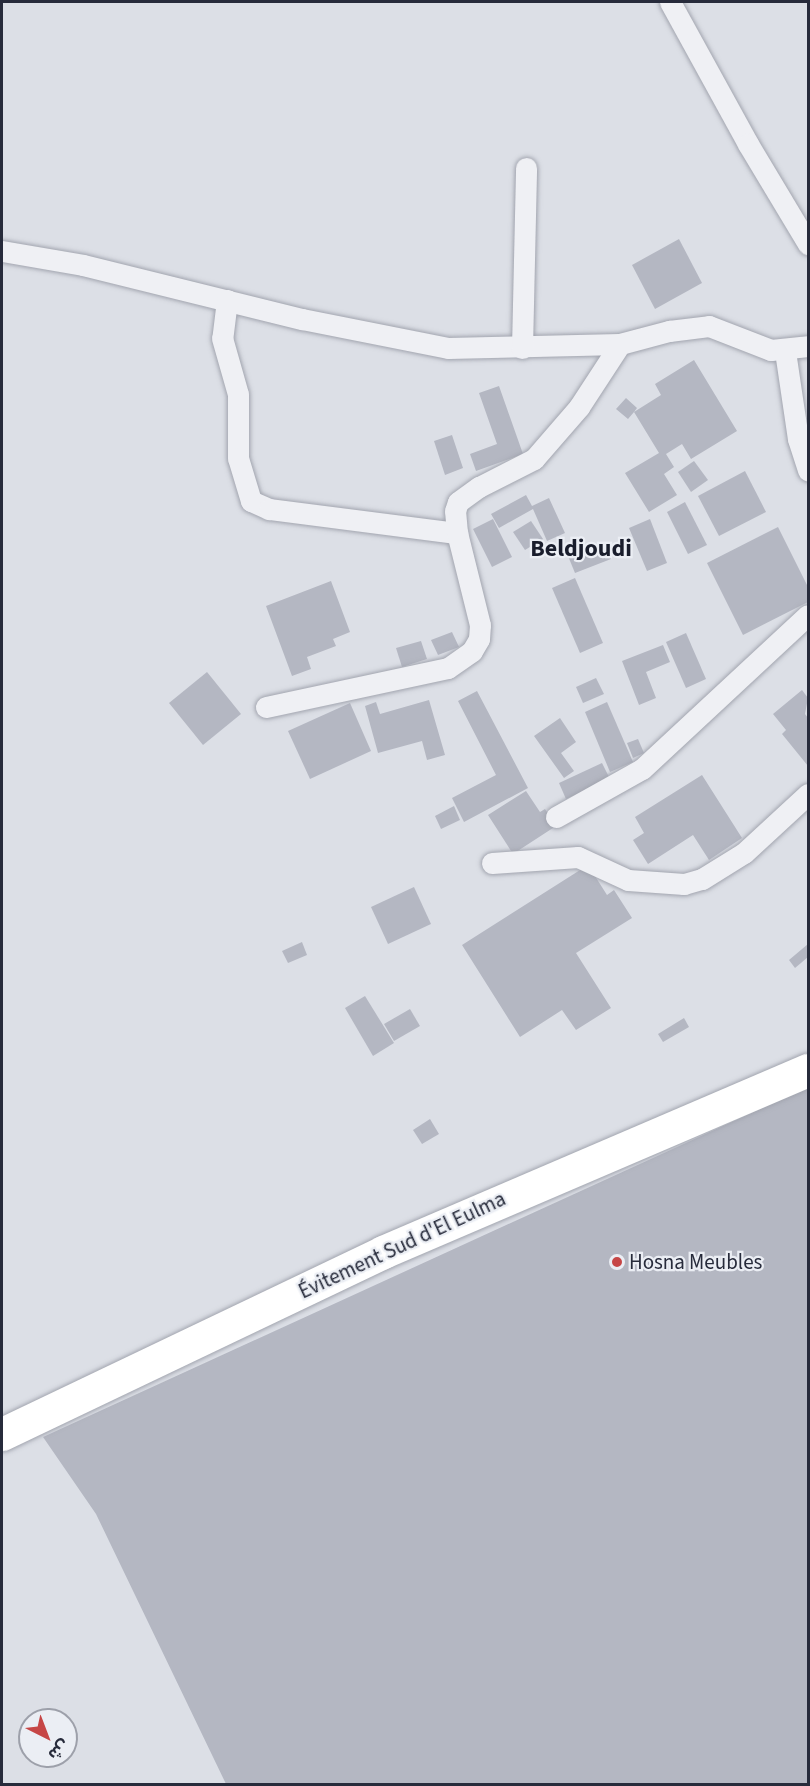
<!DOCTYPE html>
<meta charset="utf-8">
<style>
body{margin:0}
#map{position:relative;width:810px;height:1786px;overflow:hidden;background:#dcdfe6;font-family:"Source Sans 3","Noto Sans Arabic",sans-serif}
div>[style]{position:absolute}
.building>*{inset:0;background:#b4b7c2}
.roads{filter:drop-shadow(0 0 2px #a2a5af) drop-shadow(0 0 2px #a2a5af)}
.minor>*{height:21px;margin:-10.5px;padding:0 10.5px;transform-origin:10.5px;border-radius:10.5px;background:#eff0f4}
.primary>*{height:33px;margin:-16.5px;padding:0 16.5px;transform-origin:16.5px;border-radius:16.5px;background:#fff}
.dots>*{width:16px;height:16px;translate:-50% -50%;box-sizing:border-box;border:3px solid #ebeef4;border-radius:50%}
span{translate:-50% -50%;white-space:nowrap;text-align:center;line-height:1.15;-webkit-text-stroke:4.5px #ebeef4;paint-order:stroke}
.street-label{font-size:21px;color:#272b3b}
.poi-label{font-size:21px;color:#272b3b}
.left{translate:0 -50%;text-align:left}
.quarter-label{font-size:24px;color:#191d2c;font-weight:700}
.frame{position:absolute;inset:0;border:3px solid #272b3b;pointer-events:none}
.north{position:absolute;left:18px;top:1708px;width:60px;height:60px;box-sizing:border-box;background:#ebeef4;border:2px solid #9da0aa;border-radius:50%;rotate:138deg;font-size:16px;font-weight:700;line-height:24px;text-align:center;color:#272b3b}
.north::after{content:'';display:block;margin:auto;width:21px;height:27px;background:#c64646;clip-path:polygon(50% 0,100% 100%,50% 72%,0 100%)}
</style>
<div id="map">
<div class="building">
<div style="clip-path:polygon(679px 239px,702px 283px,655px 309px,632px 265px)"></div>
<div style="clip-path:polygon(694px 360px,737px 431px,691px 459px,682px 444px,666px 454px,674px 467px,664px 474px,677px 495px,649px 512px,625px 473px,659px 453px,634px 412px,628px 419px,616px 409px,626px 398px,637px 408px,634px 412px,661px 395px,655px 384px)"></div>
<div style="clip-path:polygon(499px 386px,523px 454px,476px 471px,470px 454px,497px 444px,479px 393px)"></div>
<div style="clip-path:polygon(452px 435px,463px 468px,445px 475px,434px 441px)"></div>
<div style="clip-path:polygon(694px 461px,708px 480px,691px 492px,678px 472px)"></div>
<div style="clip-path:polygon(745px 471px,766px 512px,719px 536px,698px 496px)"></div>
<div style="clip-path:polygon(526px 495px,532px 506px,549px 498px,565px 533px,547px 541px,533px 509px,499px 528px,491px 514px)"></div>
<div style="clip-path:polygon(685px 502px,707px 545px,688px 554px,667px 512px)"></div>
<div style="clip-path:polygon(493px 519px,512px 557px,492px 567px,473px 529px)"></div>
<div style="clip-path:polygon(650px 519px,667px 563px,647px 571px,629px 528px)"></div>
<div style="clip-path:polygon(531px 521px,543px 539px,525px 550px,513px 532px)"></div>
<div style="clip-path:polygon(778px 527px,808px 587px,808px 602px,743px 635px,707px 563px)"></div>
<div style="clip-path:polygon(605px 542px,611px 559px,575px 573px,568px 556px)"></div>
<div style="clip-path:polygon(575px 578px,603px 643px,580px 653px,552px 588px)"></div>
<div style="clip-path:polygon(331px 581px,350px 632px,333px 639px,336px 646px,307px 657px,311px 669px,292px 676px,266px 606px)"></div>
<div style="clip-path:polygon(452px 632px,459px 647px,438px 655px,431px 640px)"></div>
<div style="clip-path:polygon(686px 633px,706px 679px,686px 688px,666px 642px)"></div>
<div style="clip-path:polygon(421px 641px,427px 659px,402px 667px,396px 648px)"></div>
<div style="clip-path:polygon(663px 645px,670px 662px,646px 672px,656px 698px,639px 705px,622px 661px)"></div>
<div style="clip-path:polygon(207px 672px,241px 714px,203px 745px,169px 703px)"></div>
<div style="clip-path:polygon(596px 678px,604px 694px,583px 703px,576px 687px)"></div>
<div style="clip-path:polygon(802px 690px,808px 698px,805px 714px,808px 718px,808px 766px,782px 734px,786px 730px,773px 714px)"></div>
<div style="clip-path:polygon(477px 691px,528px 788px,464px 822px,452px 798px,496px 775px,458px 701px)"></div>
<div style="clip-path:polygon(429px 700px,445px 755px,427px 760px,422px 741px,378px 753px,365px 706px,376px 702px,380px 714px)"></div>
<div style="clip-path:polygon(607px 702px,633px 762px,610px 772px,585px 712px)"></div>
<div style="clip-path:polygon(350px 703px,371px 751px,310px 779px,288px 731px)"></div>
<div style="clip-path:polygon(560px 718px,576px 742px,561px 753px,574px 771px,564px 778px,534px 736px)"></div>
<div style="clip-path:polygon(638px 739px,644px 753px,633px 758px,627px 743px)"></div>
<div style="clip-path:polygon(602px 763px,610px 779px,566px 799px,559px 783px)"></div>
<div style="clip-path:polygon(702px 775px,742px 838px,709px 860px,693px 835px,648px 864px,633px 840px,644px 833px,635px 817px)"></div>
<div style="clip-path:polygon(526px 791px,540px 812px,545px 809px,556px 826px,513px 854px,488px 815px)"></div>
<div style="clip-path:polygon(454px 806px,460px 820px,441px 829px,435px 816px)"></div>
<div style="clip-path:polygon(588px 865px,607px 895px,614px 890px,632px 918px,576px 953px,611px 1008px,576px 1030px,562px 1010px,520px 1037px,462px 945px)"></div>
<div style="clip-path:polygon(414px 887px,431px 924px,388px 944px,371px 907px)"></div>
<div style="clip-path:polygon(302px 942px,307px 955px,288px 963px,282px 951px)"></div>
<div style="clip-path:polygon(808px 944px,808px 957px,795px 968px,789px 960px)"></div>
<div style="clip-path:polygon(365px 996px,394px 1043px,373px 1056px,345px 1008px)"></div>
<div style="clip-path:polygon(410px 1009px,420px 1026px,394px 1041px,384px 1024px)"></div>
<div style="clip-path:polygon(684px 1018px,689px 1027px,663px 1042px,658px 1034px)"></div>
<div style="clip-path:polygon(808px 1087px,808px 1784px,226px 1784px,96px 1514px,43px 1437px)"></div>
<div style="clip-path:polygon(430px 1119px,439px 1134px,422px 1144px,413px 1130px)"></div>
</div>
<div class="roads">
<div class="minor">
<div style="left:670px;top:2px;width:162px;rotate:61.2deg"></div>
<div style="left:748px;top:144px;width:117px;rotate:59deg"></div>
<div style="left:2px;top:251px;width:82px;rotate:9.8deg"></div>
<div style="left:83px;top:265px;width:226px;rotate:13.9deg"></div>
<div style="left:302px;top:319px;width:149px;rotate:11.2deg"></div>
<div style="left:448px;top:348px;width:172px;rotate:-1.3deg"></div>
<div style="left:620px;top:344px;width:51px;rotate:-14.9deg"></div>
<div style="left:669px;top:331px;width:40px;rotate:-7.1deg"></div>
<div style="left:709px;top:326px;width:66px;rotate:21.2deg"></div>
<div style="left:771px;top:350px;width:37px;rotate:-6deg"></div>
<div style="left:227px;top:300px;width:38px;rotate:97deg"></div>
<div style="left:222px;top:338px;width:58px;rotate:74.1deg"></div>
<div style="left:238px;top:394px;width:64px;rotate:90deg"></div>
<div style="left:238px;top:458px;width:45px;rotate:73.2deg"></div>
<div style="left:251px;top:501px;width:20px;rotate:24deg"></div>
<div style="left:269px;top:509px;width:190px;rotate:7.3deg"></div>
<div style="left:522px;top:348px;width:180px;rotate:-88.7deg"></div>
<div style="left:785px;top:351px;width:89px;rotate:81.6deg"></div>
<div style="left:798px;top:439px;width:33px;rotate:72deg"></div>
<div style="left:266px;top:707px;width:186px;rotate:-12.1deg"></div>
<div style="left:448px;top:668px;width:29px;rotate:-35deg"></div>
<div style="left:472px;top:651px;width:14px;rotate:-60deg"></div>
<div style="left:479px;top:639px;width:14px;rotate:-86deg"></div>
<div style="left:480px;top:625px;width:95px;rotate:-104deg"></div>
<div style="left:457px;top:533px;width:22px;rotate:-95deg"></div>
<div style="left:455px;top:511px;width:9px;rotate:-72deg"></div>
<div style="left:458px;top:502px;width:26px;rotate:-36deg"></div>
<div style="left:479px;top:487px;width:62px;rotate:-27deg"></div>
<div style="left:534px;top:459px;width:69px;rotate:-49.1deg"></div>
<div style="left:579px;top:407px;width:75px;rotate:-56.9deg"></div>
<div style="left:556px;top:817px;width:98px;rotate:-29.2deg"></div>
<div style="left:642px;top:769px;width:226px;rotate:-42.9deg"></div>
<div style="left:492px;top:863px;width:86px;rotate:-4deg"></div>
<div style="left:578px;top:857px;width:55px;rotate:24.7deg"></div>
<div style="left:628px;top:880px;width:56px;rotate:4.1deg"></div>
<div style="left:684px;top:884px;width:19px;rotate:-16deg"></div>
<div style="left:702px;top:879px;width:49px;rotate:-31.8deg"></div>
<div style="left:744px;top:853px;width:87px;rotate:-42.7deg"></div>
</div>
<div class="primary">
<div style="left:2px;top:1434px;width:422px;rotate:-25.5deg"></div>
<div style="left:383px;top:1252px;width:462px;rotate:-23.2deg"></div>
</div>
</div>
<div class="dots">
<div style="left:617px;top:1262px;background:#c64646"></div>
</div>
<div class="street-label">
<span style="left:402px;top:1245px;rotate:-25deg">Évitement Sud d'El Eulma</span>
</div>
<div class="poi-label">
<span class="left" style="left:629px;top:1262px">Hosna Meubles</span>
</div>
<div class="quarter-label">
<span style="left:581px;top:549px">Beldjoudi</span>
</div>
<div class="frame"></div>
<div class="north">ش</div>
</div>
